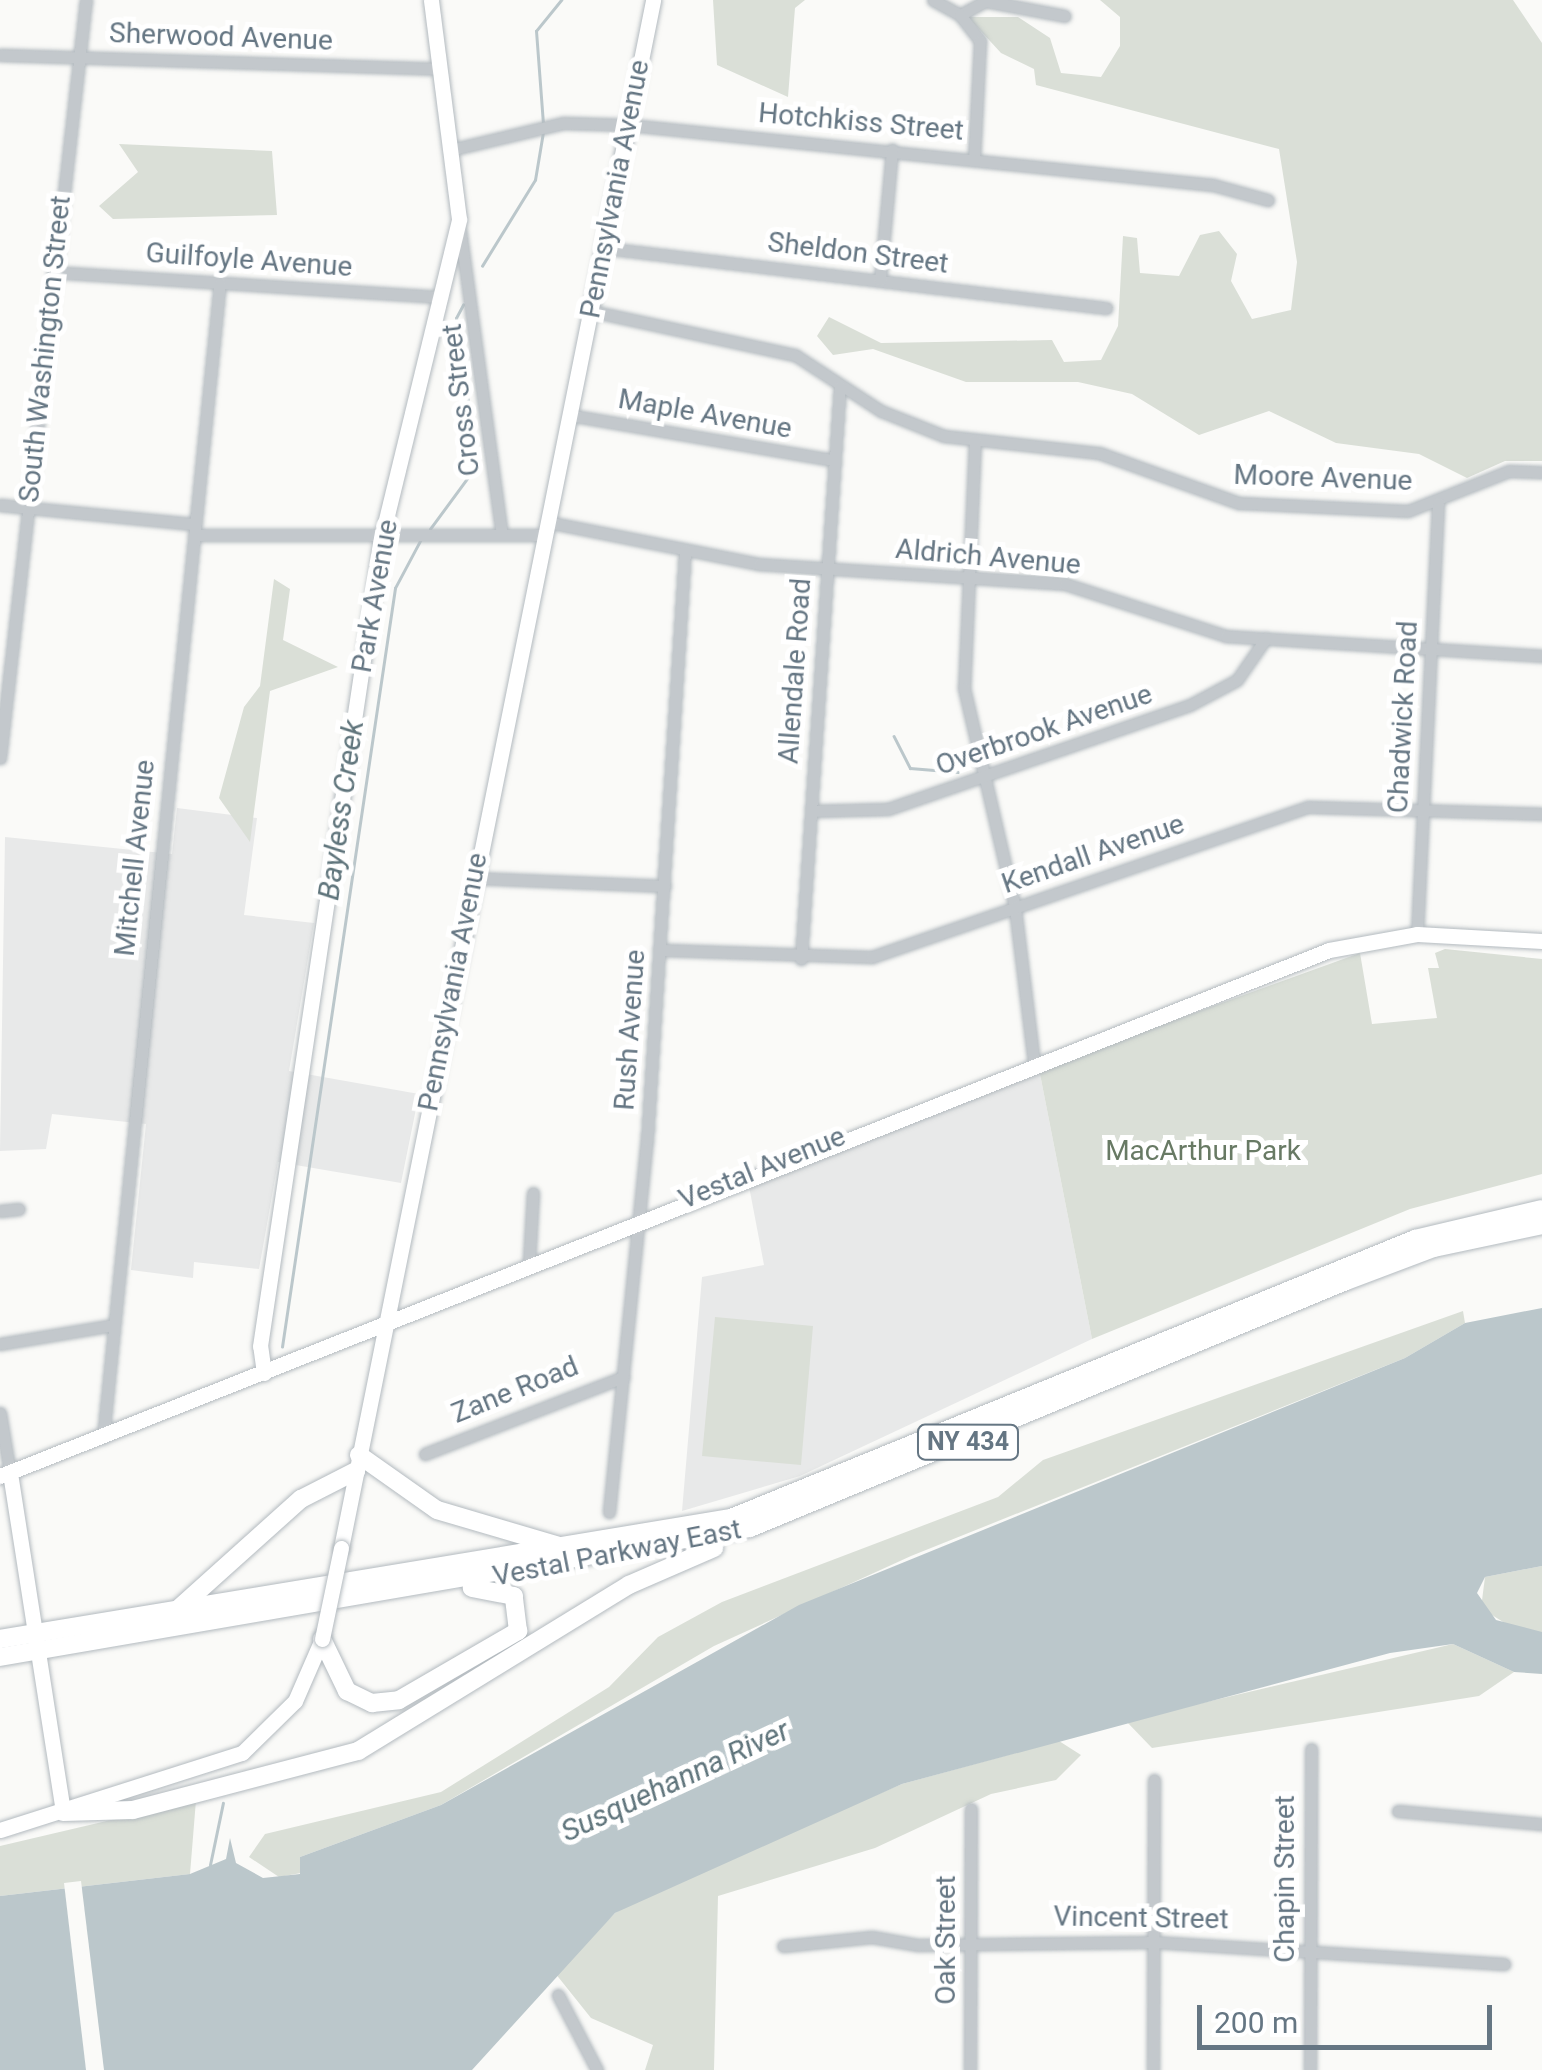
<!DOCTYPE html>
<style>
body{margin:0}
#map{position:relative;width:1542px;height:2070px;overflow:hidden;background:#fafaf8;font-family:Roboto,sans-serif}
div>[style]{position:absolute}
.built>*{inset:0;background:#e8e9e9}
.green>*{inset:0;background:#dadfd7}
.water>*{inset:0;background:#bbc7cb}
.pier>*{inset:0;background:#fafaf8}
.stream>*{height:2.5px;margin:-1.25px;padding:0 1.25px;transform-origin:1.25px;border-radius:1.25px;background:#bbc7cb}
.roads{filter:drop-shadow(0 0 2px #b3babf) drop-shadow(0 0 2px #b3babf)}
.street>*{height:11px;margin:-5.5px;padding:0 5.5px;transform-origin:5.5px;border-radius:5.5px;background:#c3c8cc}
.secondary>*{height:15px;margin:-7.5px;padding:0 7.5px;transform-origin:7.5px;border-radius:7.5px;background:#fff}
.primary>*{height:18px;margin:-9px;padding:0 9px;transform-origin:9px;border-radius:9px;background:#fff}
.bridges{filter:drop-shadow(0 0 2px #b3babf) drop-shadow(0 0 2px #b3babf)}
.secondary-bridge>*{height:15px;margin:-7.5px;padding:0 7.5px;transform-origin:7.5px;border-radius:7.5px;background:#fff}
span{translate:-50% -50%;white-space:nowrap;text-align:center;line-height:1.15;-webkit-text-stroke:10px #fff;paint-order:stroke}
.shield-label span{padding:2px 8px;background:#fff;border:2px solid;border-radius:8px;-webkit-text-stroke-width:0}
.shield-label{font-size:25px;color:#657683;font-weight:700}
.street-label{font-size:28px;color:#657683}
.park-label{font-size:28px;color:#687a64}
.water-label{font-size:30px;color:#60757c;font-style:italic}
.scale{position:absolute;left:1197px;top:2005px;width:295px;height:45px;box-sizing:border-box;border:5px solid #657683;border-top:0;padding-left:12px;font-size:30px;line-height:35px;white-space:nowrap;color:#657683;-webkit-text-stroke:8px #fff;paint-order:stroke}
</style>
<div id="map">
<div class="built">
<div style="clip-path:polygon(177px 808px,257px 818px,244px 915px,314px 923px,289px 1071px,419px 1094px,401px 1183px,278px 1162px,259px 1269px,194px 1262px,193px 1278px,131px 1270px,146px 1124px,52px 1114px,46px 1149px,0 1151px,5px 837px,172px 854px)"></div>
<div style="clip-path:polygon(1039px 1069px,1092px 1339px,800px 1476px,682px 1511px,702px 1277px,764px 1265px,748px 1181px)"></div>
</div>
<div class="green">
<div style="clip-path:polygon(713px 0,805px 0,795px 8px,788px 97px,717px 65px)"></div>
<div style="clip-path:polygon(1100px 0,1513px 0,1542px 43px,1542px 461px,1505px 461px,1467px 478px,1419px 454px,1336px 443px,1269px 411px,1199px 435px,1132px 394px,1078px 382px,966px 382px,873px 349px,833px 355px,817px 336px,829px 317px,881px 343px,1052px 340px,1064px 362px,1101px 360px,1118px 326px,1123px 236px,1137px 238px,1140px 273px,1179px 276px,1200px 235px,1219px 231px,1237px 254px,1231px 281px,1252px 319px,1291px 310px,1297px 262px,1279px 149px,1036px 85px,1034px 69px,1001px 53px,968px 17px,1018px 17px,1050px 38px,1061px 73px,1101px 77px,1120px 46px,1120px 17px)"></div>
<div style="clip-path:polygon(119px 144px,272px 151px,277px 215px,113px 219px,99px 206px,138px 172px)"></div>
<div style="clip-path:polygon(274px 579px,290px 589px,283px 640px,338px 667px,270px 691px,250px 842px,219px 798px,244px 707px,260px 686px)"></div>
<div style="clip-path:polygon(1445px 949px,1542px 959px,1542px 1174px,1410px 1209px,1092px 1339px,1039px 1069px,1360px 953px,1372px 1024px,1437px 1018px,1428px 968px,1439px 968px,1435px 953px)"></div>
<div style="clip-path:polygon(1463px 1311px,1465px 1323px,1405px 1358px,911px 1556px,714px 1646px,441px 1805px,300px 1857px,301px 1873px,279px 1877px,249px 1857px,265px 1834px,441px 1792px,609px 1687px,658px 1637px,722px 1602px,998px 1497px,1043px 1460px)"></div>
<div style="clip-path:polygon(715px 1317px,813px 1326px,801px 1465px,702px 1456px)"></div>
<div style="clip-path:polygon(1542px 1566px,1542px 1632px,1522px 1634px,1481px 1608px,1485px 1577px)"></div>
<div style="clip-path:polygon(1453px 1644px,1514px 1672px,1479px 1696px,1152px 1748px,1126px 1721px)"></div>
<div style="clip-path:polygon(1059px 1741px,1081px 1755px,1056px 1780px,991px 1794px,875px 1848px,718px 1896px,714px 2070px,645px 2070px,653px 2045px,591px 2018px,555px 1973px,615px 1913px,671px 1882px,902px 1784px)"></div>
<div style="clip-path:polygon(196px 1800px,190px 1874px,0 1896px,0 1846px)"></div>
</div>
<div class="water">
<div style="clip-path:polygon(1542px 1308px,1542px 1566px,1485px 1577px,1477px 1593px,1496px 1620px,1542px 1632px,1542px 1674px,1514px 1672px,1453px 1644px,1390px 1653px,902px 1784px,615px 1913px,472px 2070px,0 2070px,0 1896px,190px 1874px,226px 1859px,230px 1838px,236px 1863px,263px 1878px,300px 1874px,300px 1857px,441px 1805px,799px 1605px,1405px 1358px,1465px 1323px)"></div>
</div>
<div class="pier">
<div style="clip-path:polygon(81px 1881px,104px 2070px,86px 2070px,64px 1883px)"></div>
</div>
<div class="stream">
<div style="left:543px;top:124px;width:93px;rotate:-94.3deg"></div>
<div style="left:536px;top:31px;width:40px;rotate:-51deg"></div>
<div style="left:482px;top:266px;width:101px;rotate:-58.4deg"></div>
<div style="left:535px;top:180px;width:49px;rotate:-80.5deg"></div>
<div style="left:430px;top:529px;width:79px;rotate:-53.7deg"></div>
<div style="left:477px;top:465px;width:148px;rotate:-98.1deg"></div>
<div style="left:456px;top:318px;width:15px;rotate:-62deg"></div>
<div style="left:894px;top:736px;width:36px;rotate:63deg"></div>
<div style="left:910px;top:768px;width:48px;rotate:4.8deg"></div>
<div style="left:282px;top:1347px;width:767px;rotate:-81.53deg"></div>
<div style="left:395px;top:588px;width:55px;rotate:-62deg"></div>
<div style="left:210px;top:1865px;width:63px;rotate:-78.2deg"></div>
</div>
<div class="roads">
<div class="street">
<div style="left:933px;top:0;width:31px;rotate:29deg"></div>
<div style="left:960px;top:15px;width:29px;rotate:-29deg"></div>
<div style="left:985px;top:1px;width:81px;rotate:10.6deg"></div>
<div style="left:960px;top:15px;width:33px;rotate:52deg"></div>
<div style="left:980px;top:41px;width:117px;rotate:92.9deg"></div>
<div style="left:0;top:55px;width:440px;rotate:1.8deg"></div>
<div style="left:450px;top:150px;width:116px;rotate:-13.4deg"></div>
<div style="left:563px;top:123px;width:66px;rotate:1.7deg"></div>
<div style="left:629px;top:125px;width:587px;rotate:5.87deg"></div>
<div style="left:1213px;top:185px;width:57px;rotate:15.3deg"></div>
<div style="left:459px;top:222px;width:315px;rotate:82.2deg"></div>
<div style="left:604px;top:248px;width:506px;rotate:6.82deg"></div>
<div style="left:53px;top:272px;width:390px;rotate:3.7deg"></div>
<div style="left:880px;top:280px;width:131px;rotate:-84.7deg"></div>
<div style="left:591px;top:311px;width:209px;rotate:12.2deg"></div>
<div style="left:795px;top:355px;width:103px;rotate:33.1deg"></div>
<div style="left:881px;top:411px;width:68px;rotate:21.6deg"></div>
<div style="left:944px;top:436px;width:156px;rotate:6.3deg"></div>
<div style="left:1099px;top:453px;width:149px;rotate:19.7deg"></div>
<div style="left:1239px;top:503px;width:169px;rotate:2.7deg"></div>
<div style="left:1408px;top:511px;width:109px;rotate:-21.6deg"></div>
<div style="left:1509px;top:471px;width:33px;rotate:2deg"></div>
<div style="left:569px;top:415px;width:267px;rotate:9.7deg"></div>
<div style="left:975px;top:440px;width:248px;rotate:92.5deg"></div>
<div style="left:964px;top:688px;width:226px;rotate:76.9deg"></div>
<div style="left:1015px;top:908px;width:155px;rotate:83deg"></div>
<div style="left:0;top:505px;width:196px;rotate:5.6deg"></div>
<div style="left:547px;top:522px;width:216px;rotate:11.2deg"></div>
<div style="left:759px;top:564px;width:307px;rotate:3.7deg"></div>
<div style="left:1065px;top:584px;width:169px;rotate:17.9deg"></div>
<div style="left:1226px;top:636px;width:317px;rotate:3.6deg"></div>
<div style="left:194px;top:535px;width:350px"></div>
<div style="left:0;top:758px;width:763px;rotate:-83.53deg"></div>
<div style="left:811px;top:811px;width:77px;rotate:-1.5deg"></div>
<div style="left:888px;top:809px;width:319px;rotate:-19deg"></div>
<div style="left:1190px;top:705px;width:53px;rotate:-28deg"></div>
<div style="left:1237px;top:680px;width:51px;rotate:-55.4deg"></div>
<div style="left:474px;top:878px;width:191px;rotate:2.4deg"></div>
<div style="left:1417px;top:934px;width:431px;rotate:-87.2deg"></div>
<div style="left:662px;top:950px;width:210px;rotate:1.9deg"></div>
<div style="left:872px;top:957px;width:461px;rotate:-19deg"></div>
<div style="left:1308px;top:807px;width:234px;rotate:1.7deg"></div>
<div style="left:801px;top:959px;width:574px;rotate:-86.11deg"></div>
<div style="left:0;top:1211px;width:19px;rotate:-6deg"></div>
<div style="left:529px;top:1262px;width:69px;rotate:-86.7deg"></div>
<div style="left:0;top:1344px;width:115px;rotate:-9.5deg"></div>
<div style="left:0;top:1413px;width:61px;rotate:80.5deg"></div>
<div style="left:103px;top:1438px;width:1161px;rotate:-84.22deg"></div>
<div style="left:425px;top:1454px;width:213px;rotate:-21.2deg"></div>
<div style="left:609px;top:1512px;width:374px;rotate:-84.2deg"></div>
<div style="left:647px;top:1140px;width:591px;rotate:-86.31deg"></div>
<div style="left:1398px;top:1811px;width:145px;rotate:5.2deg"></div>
<div style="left:783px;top:1946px;width:89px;rotate:-5.8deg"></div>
<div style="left:872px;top:1937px;width:47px;rotate:9.9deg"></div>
<div style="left:918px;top:1945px;width:236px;rotate:-0.7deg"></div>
<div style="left:1154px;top:1942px;width:351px;rotate:3.6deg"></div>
<div style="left:558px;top:1995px;width:85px;rotate:62.5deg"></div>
<div style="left:970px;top:2070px;width:261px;rotate:-89.8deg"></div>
<div style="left:1153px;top:2070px;width:290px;rotate:-89.8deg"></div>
<div style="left:1310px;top:2070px;width:321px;rotate:-89.8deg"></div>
</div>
<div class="secondary">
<div style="left:264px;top:1373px;width:27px;rotate:-98deg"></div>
<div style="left:260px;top:1346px;width:815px;rotate:-81.46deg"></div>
<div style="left:381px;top:540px;width:330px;rotate:-76.3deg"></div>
<div style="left:459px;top:219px;width:221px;rotate:-97.3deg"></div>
<div style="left:10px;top:1473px;width:343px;rotate:81.1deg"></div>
<div style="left:0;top:1476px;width:1429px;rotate:-21.59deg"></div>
<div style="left:1329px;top:950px;width:89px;rotate:-10.3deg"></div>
<div style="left:1417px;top:934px;width:125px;rotate:3.2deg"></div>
<div style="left:341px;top:1548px;width:1579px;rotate:-78.6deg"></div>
<div style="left:0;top:1830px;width:254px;rotate:-17.7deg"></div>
<div style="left:242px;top:1753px;width:74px;rotate:-44.5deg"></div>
<div style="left:295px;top:1701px;width:68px;rotate:-66.5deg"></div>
</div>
<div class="primary">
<div style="left:359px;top:1455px;width:95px;rotate:35.2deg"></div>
<div style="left:437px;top:1510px;width:127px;rotate:16.4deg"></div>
<div style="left:176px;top:1611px;width:168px;rotate:-41.9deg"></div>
<div style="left:301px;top:1499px;width:62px;rotate:-27deg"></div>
<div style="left:0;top:1639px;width:741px;rotate:-9.4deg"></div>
<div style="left:731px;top:1518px;width:739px;rotate:-22.19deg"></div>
<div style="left:1415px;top:1239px;width:130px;rotate:-13.3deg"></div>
<div style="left:322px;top:1639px;width:58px;rotate:64.3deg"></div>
<div style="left:347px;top:1691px;width:28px;rotate:26deg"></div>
<div style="left:372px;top:1703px;width:27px;rotate:-6deg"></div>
<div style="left:399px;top:1700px;width:138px;rotate:-30.1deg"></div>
<div style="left:518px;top:1631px;width:35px;rotate:-97deg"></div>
<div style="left:514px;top:1596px;width:43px;rotate:-169.2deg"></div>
<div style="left:0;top:1657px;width:761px;rotate:-9.76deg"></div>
<div style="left:750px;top:1528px;width:645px;rotate:-22.51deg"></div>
<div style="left:1346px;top:1281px;width:94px;rotate:-20.6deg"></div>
<div style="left:1434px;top:1248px;width:110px;rotate:-12deg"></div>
<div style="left:63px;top:1812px;width:70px;rotate:-1.6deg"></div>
<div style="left:133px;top:1810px;width:233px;rotate:-14.7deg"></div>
<div style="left:358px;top:1751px;width:318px;rotate:-31.5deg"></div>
<div style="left:629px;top:1585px;width:93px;rotate:-23.5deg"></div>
</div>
</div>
<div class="bridges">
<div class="secondary-bridge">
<div style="left:322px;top:1639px;width:93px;rotate:-78.2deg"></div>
</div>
</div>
<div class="shield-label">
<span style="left:968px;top:1442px">NY 434</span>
</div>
<div class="street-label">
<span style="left:221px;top:37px;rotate:2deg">Sherwood Avenue</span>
<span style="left:861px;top:122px;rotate:5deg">Hotchkiss Street</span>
<span style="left:615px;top:189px;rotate:-79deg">Pennsylvania Avenue</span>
<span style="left:858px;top:253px;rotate:7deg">Sheldon Street</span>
<span style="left:249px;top:260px;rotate:4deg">Guilfoyle Avenue</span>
<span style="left:45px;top:349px;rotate:-84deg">South Washington Street</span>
<span style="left:461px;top:400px;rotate:-97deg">Cross Street</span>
<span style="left:705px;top:414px;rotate:10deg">Maple Avenue</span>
<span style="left:1323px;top:478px;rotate:2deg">Moore Avenue</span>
<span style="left:988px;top:557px;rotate:5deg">Aldrich Avenue</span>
<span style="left:375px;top:596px;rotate:-80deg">Park Avenue</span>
<span style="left:795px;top:671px;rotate:-86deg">Allendale Road</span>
<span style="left:1403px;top:717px;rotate:-87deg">Chadwick Road</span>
<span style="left:1044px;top:730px;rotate:-19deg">Overbrook Avenue</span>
<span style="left:1093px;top:854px;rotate:-19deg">Kendall Avenue</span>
<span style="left:135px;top:858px;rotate:-84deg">Mitchell Avenue</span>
<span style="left:453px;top:982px;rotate:-79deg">Pennsylvania Avenue</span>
<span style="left:630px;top:1030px;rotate:-86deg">Rush Avenue</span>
<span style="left:762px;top:1168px;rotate:-22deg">Vestal Avenue</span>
<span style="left:515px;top:1390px;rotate:-22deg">Zane Road</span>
<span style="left:617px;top:1553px;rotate:-11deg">Vestal Parkway East</span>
<span style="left:1285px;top:1879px;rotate:-90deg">Chapin Street</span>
<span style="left:1141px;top:1918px;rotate:1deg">Vincent Street</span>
<span style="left:946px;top:1940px;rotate:-90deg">Oak Street</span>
</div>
<div class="park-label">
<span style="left:1203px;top:1151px">MacArthur Park</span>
</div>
<div class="water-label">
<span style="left:341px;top:810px;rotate:-82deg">Bayless Creek</span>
<span style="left:675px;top:1781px;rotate:-25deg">Susquehanna River</span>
</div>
<div class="scale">200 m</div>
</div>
